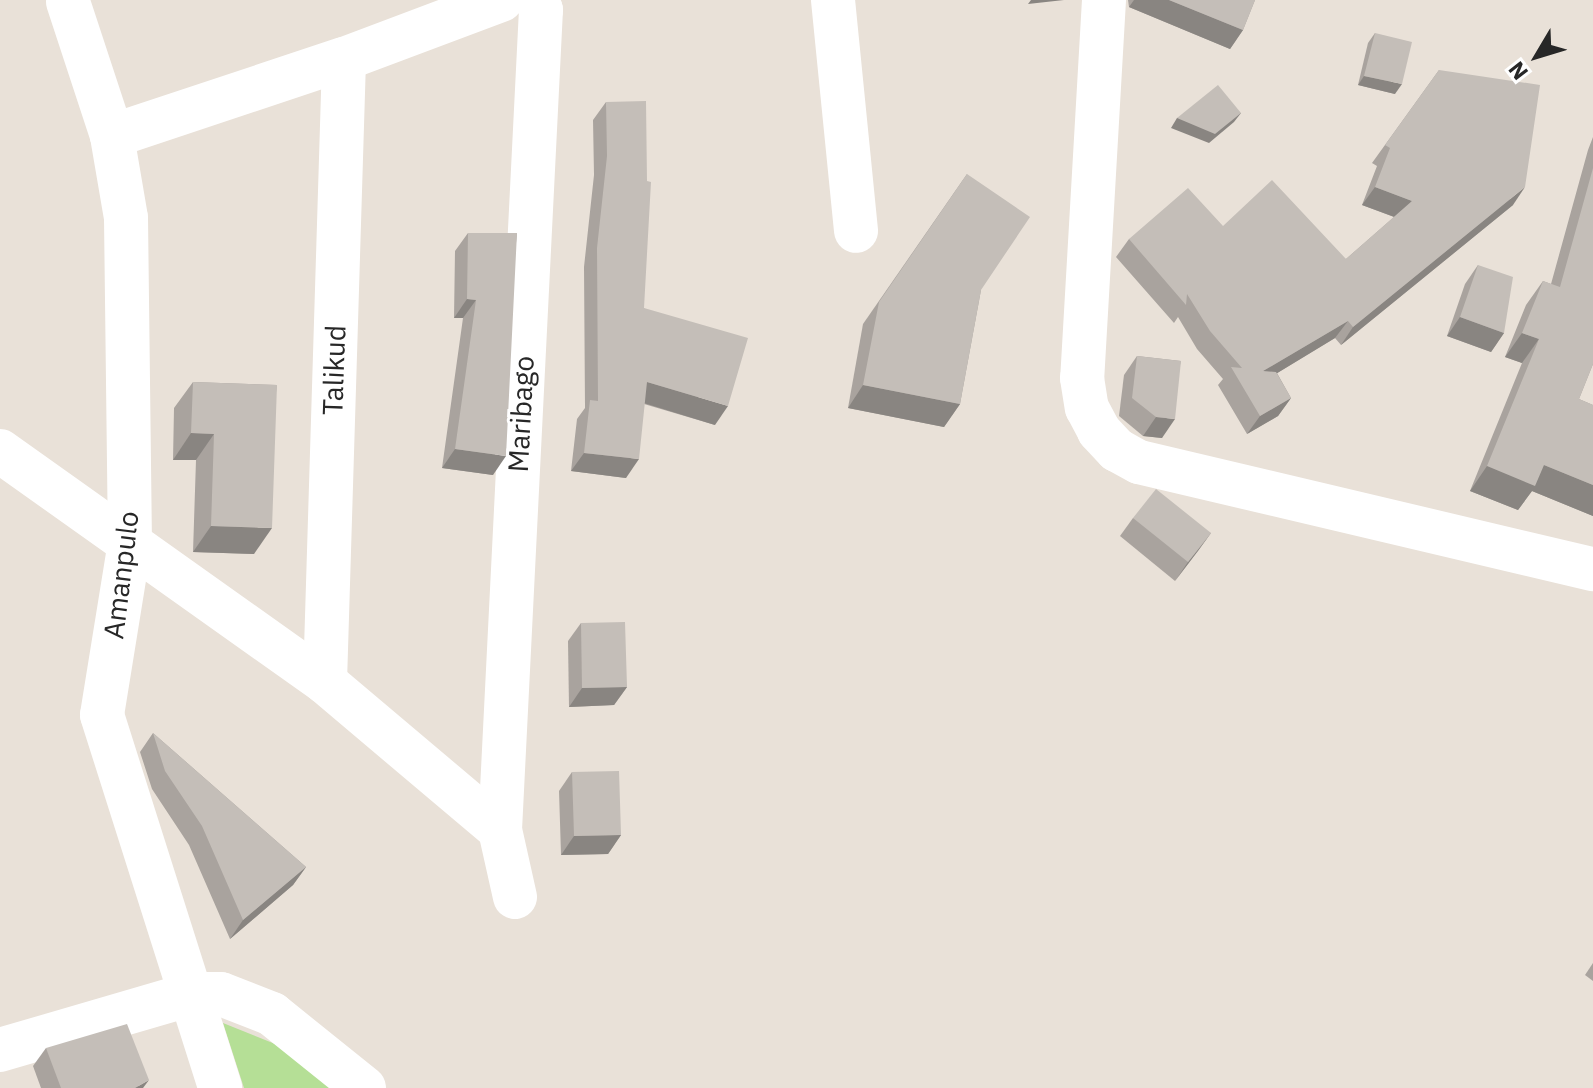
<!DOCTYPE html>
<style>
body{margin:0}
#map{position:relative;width:1593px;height:1088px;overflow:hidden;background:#e9e1d8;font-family:"IBM Plex Sans",sans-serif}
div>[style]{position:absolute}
.green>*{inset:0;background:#b5df96}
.minor>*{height:44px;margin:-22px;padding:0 22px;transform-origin:22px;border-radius:22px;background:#fff}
.wall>*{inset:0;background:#a9a39e}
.shaded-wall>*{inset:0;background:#898581}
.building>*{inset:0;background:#c4beb8}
span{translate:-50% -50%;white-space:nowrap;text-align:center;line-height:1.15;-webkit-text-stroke:6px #fff;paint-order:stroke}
.street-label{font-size:28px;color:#272727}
.north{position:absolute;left:1497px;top:16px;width:80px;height:80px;-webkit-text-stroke:6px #fff;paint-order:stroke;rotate:232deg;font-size:22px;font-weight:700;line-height:32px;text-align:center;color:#272727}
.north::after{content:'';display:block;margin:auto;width:28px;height:36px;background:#272727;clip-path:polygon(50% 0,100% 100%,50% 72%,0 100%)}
</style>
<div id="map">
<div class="green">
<div style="clip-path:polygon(223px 1023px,320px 1062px,349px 1088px,244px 1088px)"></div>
</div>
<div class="minor">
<div style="left:833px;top:0;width:232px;rotate:84.3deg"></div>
<div style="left:1104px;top:0;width:379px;rotate:93.3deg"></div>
<div style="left:1082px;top:378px;width:30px;rotate:81deg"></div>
<div style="left:1087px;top:408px;width:26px;rotate:62deg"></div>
<div style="left:1099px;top:431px;width:26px;rotate:47deg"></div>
<div style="left:1117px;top:450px;width:25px;rotate:29deg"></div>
<div style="left:1139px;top:462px;width:466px;rotate:13.3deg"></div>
<div style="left:68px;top:2px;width:141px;rotate:71.8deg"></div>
<div style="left:112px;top:136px;width:83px;rotate:80.3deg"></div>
<div style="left:126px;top:218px;width:324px;rotate:89.3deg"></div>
<div style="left:130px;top:542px;width:175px;rotate:99.2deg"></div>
<div style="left:102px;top:715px;width:391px;rotate:72.4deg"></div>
<div style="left:112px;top:136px;width:244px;rotate:-18.4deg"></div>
<div style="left:344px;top:59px;width:168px;rotate:-20.6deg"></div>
<div style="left:0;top:451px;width:399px;rotate:35.4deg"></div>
<div style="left:325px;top:682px;width:229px;rotate:40.2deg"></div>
<div style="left:325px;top:682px;width:623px;rotate:-88.25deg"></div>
<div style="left:515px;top:897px;width:69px;rotate:-102.6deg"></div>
<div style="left:500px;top:830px;width:821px;rotate:-87.14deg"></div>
<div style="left:541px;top:10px;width:11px;rotate:-112deg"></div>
<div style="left:0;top:1050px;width:200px;rotate:-16.3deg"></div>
<div style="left:192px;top:994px;width:29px"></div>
<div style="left:221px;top:994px;width:55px;rotate:21.4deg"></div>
<div style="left:272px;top:1014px;width:118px;rotate:38.8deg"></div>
</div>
<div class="wall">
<div style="clip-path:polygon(1128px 0,1255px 0,1243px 30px,1230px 49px,1129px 7px)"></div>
<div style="clip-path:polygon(1375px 33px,1395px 94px,1358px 85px,1368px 43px)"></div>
<div style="clip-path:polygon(1439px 70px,1513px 205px,1341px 345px,1335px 338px,1277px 373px,1291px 398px,1278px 416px,1247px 434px,1218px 385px,1223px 379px,1197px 349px,1178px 317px,1174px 323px,1116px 257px,1129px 239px,1223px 226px,1346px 259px,1394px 217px,1362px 205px,1377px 166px,1372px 163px)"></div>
<div style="clip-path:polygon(606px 102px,644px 308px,715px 425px,644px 404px,626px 478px,571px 471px,577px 419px,585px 408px,584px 267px,594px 175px,593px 120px)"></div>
<div style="clip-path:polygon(1593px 137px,1593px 364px,1579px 399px,1593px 405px,1593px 516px,1532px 491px,1518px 510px,1470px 491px,1522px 363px,1505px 357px,1526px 305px,1543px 281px,1551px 284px,1588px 150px)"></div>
<div style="clip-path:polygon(967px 174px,981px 290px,960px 404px,944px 427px,848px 408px,863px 324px)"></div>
<div style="clip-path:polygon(468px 233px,517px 233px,493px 475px,442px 468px,463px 318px,454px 318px,455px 251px)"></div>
<div style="clip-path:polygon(1478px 265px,1504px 333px,1491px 352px,1447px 336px,1465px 284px)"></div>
<div style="clip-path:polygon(1137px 356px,1181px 361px,1162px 438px,1143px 436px,1119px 416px,1124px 375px)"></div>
<div style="clip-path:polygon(193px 382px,277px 385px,254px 554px,193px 552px,196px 460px,173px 460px,174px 408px)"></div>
<div style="clip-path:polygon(1133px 518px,1211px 533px,1175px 581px,1120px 536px)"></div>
<div style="clip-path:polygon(581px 623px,627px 687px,614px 705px,569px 707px,568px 641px)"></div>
<div style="clip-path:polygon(153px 733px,306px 867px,293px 885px,230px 939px,189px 845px,152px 789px,140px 752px)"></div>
<div style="clip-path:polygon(572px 772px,621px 835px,608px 854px,561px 855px,559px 791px)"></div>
<div style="clip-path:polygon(1593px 963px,1593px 981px,1585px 975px)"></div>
<div style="clip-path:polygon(46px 1048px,143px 1088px,41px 1088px,33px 1066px)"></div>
</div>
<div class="shaded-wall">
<div style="clip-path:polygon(1031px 0,1064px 0,1028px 4px)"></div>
<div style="clip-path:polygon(1134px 0,1169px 0,1243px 30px,1230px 49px,1129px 7px)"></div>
<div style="clip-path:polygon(1364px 76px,1402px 84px,1395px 94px,1358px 85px)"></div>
<div style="clip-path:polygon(1241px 113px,1234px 122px,1209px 143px,1171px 128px,1177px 118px)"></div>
<div style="clip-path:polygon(1375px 187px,1412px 201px,1400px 219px,1362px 205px)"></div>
<div style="clip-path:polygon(1525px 187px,1513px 205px,1341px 345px,1353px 327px)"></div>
<div style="clip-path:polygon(467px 299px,476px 300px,463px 318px,454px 318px)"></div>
<div style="clip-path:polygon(1460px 317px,1504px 333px,1491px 352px,1447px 336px)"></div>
<div style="clip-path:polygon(1348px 321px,1335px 338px,1251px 389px,1263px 371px)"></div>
<div style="clip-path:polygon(1522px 333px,1539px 339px,1522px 363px,1505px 357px)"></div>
<div style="clip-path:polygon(647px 382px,728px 406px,715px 425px,634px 400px)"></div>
<div style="clip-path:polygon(863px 385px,960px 404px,944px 427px,848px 408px)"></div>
<div style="clip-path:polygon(1291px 398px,1278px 416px,1247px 434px,1260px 416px)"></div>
<div style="clip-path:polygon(1156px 417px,1175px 419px,1162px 438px,1143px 436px)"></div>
<div style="clip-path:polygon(191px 433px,214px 434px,196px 460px,173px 460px)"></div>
<div style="clip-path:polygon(455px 449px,506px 456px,493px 475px,442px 468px)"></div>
<div style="clip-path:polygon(584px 453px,639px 459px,626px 478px,571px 471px)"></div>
<div style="clip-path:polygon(1544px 465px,1593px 485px,1593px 516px,1532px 491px,1518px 510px,1470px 491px,1487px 466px)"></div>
<div style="clip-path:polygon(211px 526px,272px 528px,254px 554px,193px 552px)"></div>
<div style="clip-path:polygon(1211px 533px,1198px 551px,1175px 581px,1188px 562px)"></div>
<div style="clip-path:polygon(627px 687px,614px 705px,569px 707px,582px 688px)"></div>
<div style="clip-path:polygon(621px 835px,608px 854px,561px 855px,574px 836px)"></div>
<div style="clip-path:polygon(306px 867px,293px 885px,230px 939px,243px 920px)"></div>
<div style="clip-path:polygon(149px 1080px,143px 1088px,135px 1088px)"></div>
</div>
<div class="building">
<div style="clip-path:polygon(1169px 0,1255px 0,1243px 30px)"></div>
<div style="clip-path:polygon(1375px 33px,1412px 42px,1402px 84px,1364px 76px)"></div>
<div style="clip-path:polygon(1439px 70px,1540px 85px,1525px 187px,1353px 327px,1348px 321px,1263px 371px,1276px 372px,1291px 398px,1260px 416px,1231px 367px,1242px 368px,1210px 331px,1187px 294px,1186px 305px,1129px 239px,1188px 188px,1223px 226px,1272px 180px,1346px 259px,1412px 201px,1375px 187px,1390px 148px,1385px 145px)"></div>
<div style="clip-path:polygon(1218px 85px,1241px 113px,1215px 134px,1177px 118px)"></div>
<div style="clip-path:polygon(646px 101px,647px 181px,651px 182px,644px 308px,748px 338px,728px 406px,647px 382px,639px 459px,584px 453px,590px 400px,598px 401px,597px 248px,607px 156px,606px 102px)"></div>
<div style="clip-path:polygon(1593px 168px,1593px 364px,1579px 399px,1593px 405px,1593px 485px,1544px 465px,1535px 486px,1487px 466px,1539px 339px,1522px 333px,1543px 281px,1560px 287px)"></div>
<div style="clip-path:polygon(967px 174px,1030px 217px,981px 290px,960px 404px,863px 385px,879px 302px)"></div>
<div style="clip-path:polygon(468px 233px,517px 233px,506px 456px,455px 449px,476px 300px,467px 299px)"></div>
<div style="clip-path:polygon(1478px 265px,1513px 277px,1504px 333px,1460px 317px)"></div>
<div style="clip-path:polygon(1137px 356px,1181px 361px,1175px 419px,1156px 417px,1132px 398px)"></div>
<div style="clip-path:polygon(193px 382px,277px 385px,272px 528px,211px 526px,214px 434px,191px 433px)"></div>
<div style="clip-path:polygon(1156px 489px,1211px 533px,1188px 562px,1133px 518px)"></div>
<div style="clip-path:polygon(625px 622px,627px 687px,582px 688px,581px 623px)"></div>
<div style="clip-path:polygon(153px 733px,306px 867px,243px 920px,202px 826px,165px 771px)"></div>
<div style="clip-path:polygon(619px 771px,621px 835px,574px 836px,572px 772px)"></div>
<div style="clip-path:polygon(127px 1024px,149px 1080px,135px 1088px,61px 1088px,46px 1048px)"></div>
</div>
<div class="street-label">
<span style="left:334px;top:370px;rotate:-88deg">Talikud</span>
<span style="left:521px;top:414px;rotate:-87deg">Maribago</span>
<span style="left:121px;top:575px;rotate:-83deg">Amanpulo</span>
</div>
<div class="north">N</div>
</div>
